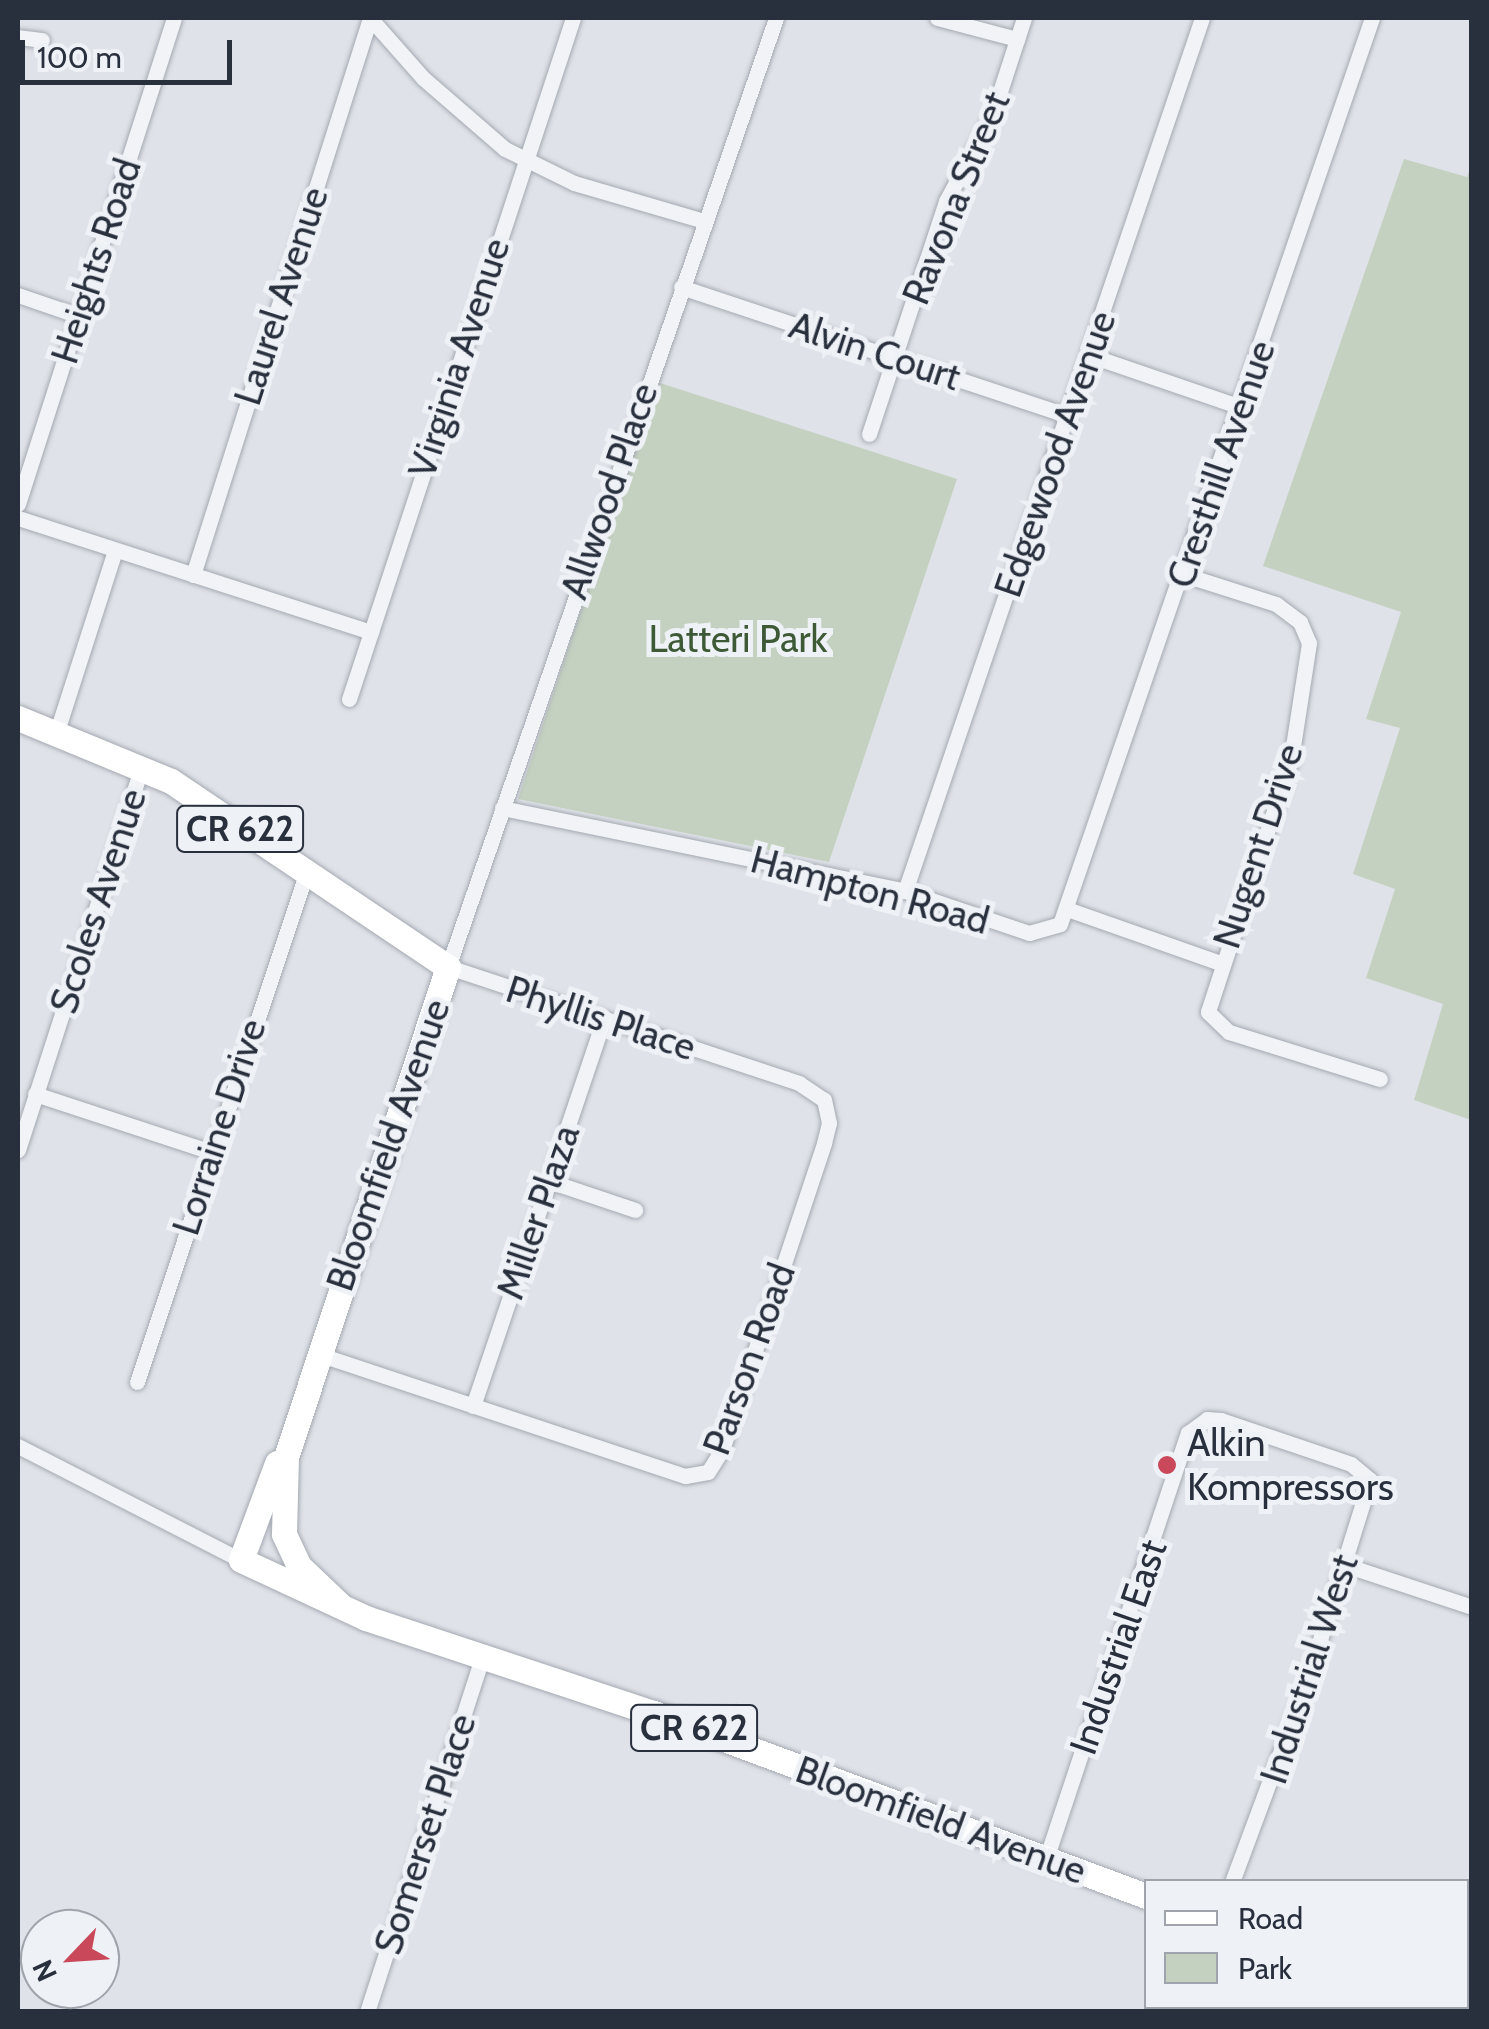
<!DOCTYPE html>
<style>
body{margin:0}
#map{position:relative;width:1489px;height:2029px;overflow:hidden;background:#dfe2e8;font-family:Cabin,sans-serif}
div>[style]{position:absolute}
.green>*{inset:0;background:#c4d1c0}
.roads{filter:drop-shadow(0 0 2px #a4a9b2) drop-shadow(0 0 2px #a4a9b2)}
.minor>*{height:15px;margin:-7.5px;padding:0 7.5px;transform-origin:7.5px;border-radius:7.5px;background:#f1f3f6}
.primary>*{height:25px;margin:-12.5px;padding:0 12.5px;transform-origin:12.5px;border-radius:12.5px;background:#fff}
.rail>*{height:8px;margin-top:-4px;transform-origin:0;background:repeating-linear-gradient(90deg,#eef1f5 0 11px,#798290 0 22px);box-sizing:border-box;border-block:2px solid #798290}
.dots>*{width:28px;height:28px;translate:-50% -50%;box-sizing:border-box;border:5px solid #eef1f5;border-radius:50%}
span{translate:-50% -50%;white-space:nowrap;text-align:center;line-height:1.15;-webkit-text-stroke:10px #eef1f5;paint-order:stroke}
.shield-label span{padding:2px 8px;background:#eef1f5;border:2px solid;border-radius:8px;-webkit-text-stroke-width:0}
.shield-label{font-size:35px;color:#28303e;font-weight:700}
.street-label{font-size:38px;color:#28303e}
.park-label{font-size:38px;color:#3d5936}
.poi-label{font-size:38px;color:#28303e}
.left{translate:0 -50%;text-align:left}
.frame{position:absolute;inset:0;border:20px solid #28303e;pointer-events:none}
.legend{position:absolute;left:1144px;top:1879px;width:325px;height:130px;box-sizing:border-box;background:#eef1f5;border:2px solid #9fa4ac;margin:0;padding:12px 18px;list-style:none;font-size:30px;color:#28303e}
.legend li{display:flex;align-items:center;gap:20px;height:50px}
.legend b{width:50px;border:2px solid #9fa4ac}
.north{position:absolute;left:20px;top:1909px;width:100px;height:100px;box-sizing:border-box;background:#eef1f5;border:2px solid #9fa4ac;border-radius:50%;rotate:245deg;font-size:28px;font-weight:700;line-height:40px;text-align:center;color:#28303e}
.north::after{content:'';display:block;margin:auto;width:35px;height:45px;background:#c9485a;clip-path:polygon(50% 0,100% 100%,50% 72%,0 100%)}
.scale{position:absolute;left:20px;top:40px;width:212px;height:45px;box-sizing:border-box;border:5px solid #28303e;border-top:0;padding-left:12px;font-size:30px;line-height:35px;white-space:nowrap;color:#28303e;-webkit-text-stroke:8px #eef1f5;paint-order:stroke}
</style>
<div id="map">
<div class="green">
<div style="clip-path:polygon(1404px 159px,1467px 177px,1471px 166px,1471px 1120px,1414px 1100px,1443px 1004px,1366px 978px,1395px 889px,1353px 874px,1400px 728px,1366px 719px,1401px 612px,1263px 566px)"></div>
<div style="clip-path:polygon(657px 382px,957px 479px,829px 862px,518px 799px)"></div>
</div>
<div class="roads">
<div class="minor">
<div style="left:370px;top:18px;width:80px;rotate:48.5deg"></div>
<div style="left:423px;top:78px;width:108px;rotate:40.9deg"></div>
<div style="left:505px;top:149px;width:77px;rotate:26.2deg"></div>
<div style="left:574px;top:183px;width:135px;rotate:16.3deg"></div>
<div style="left:937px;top:18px;width:83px;rotate:14.7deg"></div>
<div style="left:18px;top:37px;width:24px;rotate:7deg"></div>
<div style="left:681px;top:287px;width:408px;rotate:18.4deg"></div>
<div style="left:18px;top:295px;width:65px;rotate:19deg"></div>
<div style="left:1089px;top:355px;width:161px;rotate:18.9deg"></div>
<div style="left:869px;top:434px;width:245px;rotate:-71.7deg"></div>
<div style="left:946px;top:201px;width:97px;rotate:-61.6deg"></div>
<div style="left:992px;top:116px;width:103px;rotate:-71.9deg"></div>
<div style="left:18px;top:504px;width:510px;rotate:-72.2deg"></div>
<div style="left:18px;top:518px;width:371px;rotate:17.9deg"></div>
<div style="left:1182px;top:574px;width:99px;rotate:17.7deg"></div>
<div style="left:1276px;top:604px;width:30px;rotate:37deg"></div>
<div style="left:1300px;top:622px;width:23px;rotate:67deg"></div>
<div style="left:1309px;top:643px;width:117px;rotate:98.8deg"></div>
<div style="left:1291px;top:759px;width:266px;rotate:108.2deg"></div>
<div style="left:1208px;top:1012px;width:29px;rotate:44deg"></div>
<div style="left:1229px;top:1032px;width:158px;rotate:17.3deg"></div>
<div style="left:193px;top:575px;width:584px;rotate:-72.37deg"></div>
<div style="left:349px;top:699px;width:717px;rotate:-71.79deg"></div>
<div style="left:57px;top:731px;width:190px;rotate:-72.2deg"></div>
<div style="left:502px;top:808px;width:411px;rotate:11.6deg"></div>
<div style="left:905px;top:891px;width:131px;rotate:18.7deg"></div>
<div style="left:1029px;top:933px;width:32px;rotate:-16deg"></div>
<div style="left:1060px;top:924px;width:958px;rotate:-71deg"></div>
<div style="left:905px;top:891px;width:922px;rotate:-71.21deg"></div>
<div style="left:1067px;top:909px;width:162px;rotate:19.4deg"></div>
<div style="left:35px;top:1094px;width:185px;rotate:18.2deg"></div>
<div style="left:18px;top:1150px;width:404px;rotate:-72.1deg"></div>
<div style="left:549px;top:1181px;width:91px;rotate:18.6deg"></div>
<div style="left:318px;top:1354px;width:387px;rotate:18.4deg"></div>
<div style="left:685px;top:1476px;width:23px;rotate:-10deg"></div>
<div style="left:708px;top:1472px;width:26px;rotate:-58deg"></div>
<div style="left:722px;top:1450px;width:324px;rotate:-71.6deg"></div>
<div style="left:824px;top:1143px;width:21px;rotate:-76deg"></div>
<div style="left:829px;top:1123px;width:24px;rotate:-102deg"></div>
<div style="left:824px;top:1100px;width:30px;rotate:-146deg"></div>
<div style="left:799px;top:1083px;width:370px;rotate:-161.7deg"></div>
<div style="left:448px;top:967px;width:1004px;rotate:-70.93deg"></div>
<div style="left:137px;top:1382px;width:535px;rotate:-71.6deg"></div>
<div style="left:473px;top:1406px;width:409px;rotate:-71.3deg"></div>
<div style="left:18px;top:1446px;width:250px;rotate:27.1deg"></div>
<div style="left:1345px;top:1565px;width:134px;rotate:18.3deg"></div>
<div style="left:1047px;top:1856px;width:446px;rotate:-71.6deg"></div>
<div style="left:1188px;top:1433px;width:24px;rotate:-36deg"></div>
<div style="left:1207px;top:1419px;width:14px;rotate:4deg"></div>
<div style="left:1221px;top:1420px;width:137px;rotate:18.7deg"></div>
<div style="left:1351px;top:1464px;width:25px;rotate:40deg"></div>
<div style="left:1370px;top:1480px;width:204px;rotate:107.4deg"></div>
<div style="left:1309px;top:1675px;width:221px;rotate:110.4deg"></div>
<div style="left:367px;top:2012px;width:374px;rotate:-72deg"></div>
<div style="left:1302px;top:2012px;width:7px;rotate:-63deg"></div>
</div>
<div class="primary">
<div style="left:18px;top:718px;width:165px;rotate:22.4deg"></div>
<div style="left:171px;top:781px;width:334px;rotate:33.9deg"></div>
<div style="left:448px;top:967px;width:516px;rotate:108.29deg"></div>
<div style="left:286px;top:1457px;width:77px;rotate:91.5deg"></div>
<div style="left:284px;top:1534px;width:35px;rotate:65deg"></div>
<div style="left:299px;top:1566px;width:57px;rotate:43.6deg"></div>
<div style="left:277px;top:1463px;width:103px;rotate:110.4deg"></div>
<div style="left:241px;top:1560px;width:138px;rotate:24.9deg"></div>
<div style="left:366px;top:1618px;width:303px;rotate:18.3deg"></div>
<div style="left:654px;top:1713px;width:525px;rotate:20.4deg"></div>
<div style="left:1345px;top:2006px;width:9px;rotate:41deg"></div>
</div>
</div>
<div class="rail">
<div style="left:1466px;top:1923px;width:6px;rotate:-18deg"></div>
<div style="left:1188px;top:2012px;width:16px;rotate:-22deg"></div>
</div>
<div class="dots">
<div style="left:1167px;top:1465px;background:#c9485a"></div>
</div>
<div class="shield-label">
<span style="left:240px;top:829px">CR 622</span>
<span style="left:694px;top:1728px">CR 622</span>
</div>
<div class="street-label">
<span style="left:956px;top:198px;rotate:-68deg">Ravona Street</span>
<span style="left:96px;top:261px;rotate:-72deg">Heights Road</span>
<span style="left:281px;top:296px;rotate:-72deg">Laurel Avenue</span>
<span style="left:875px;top:351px;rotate:18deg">Alvin Court</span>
<span style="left:459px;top:358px;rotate:-72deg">Virginia Avenue</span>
<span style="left:1055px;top:454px;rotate:-71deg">Edgewood Avenue</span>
<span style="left:1221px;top:464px;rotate:-71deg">Cresthill Avenue</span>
<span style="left:609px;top:491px;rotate:-71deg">Allwood Place</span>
<span style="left:1258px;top:846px;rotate:-72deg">Nugent Drive</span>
<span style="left:870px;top:890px;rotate:15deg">Hampton Road</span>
<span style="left:98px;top:901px;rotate:-72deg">Scoles Avenue</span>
<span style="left:601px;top:1018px;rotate:18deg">Phyllis Place</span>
<span style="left:219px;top:1127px;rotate:-72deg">Lorraine Drive</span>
<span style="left:388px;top:1145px;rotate:-71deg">Bloomfield Avenue</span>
<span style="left:538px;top:1212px;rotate:-71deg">Miller Plaza</span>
<span style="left:749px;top:1359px;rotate:-70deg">Parson Road</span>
<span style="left:1118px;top:1647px;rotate:-71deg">Industrial East</span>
<span style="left:1309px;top:1669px;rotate:-72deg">Industrial West</span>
<span style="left:941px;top:1820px;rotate:20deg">Bloomfield Avenue</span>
<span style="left:425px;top:1834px;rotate:-72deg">Somerset Place</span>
</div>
<div class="park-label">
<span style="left:738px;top:639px">Latteri Park</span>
</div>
<div class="poi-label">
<span class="left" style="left:1187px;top:1465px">Alkin<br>Kompressors</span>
</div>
<div class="frame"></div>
<ul class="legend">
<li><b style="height:12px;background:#fff"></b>Road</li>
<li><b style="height:28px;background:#c4d1c0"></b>Park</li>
</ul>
<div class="north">N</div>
<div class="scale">100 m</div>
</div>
